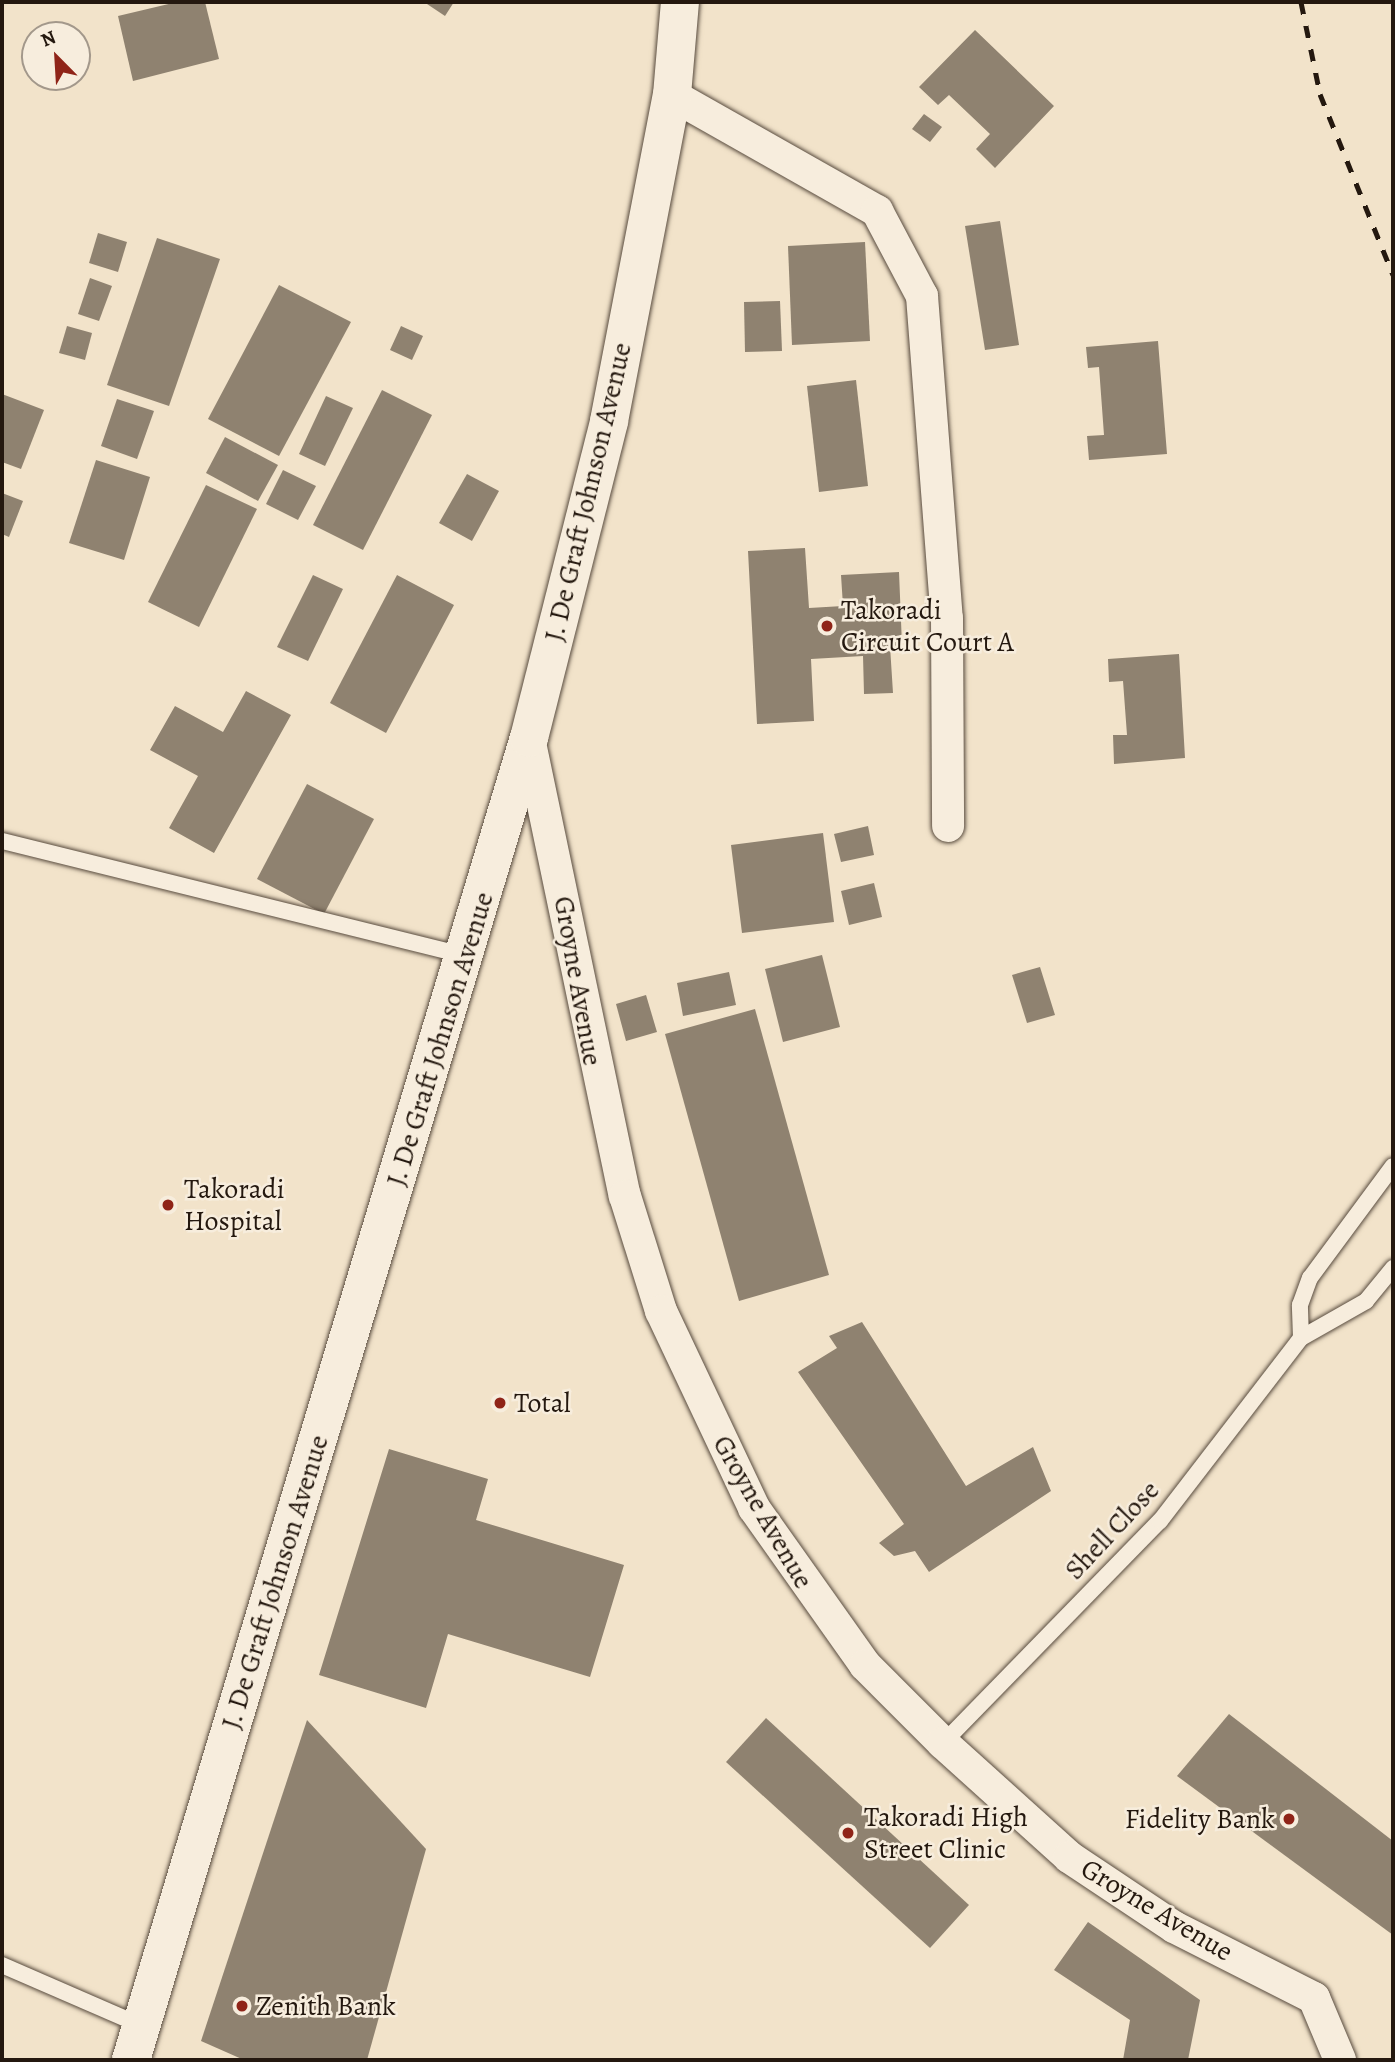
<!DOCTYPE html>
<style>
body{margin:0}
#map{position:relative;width:1395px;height:2062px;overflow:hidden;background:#f2e3ca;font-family:Alegreya,serif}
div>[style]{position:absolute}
.building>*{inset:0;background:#8f8270}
.roads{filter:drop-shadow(0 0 2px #584b3e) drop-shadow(0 0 2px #584b3e)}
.service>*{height:16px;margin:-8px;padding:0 8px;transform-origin:8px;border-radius:8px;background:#f7eddd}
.minor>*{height:32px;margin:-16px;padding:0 16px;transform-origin:16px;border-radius:16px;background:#f7eddd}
.tertiary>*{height:38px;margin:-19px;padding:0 19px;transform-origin:19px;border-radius:19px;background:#f7eddd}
.rail>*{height:5px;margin-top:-2.5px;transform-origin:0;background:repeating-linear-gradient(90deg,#24180f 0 12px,transparent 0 24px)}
.dots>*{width:19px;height:19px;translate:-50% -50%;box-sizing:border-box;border:4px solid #f7eddd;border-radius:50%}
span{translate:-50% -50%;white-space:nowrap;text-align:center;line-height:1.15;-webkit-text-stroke:5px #f7eddd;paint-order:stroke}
.street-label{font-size:28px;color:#24180f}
.poi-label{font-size:28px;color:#24180f}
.left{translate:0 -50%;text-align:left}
.right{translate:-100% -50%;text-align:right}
.frame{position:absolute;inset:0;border:4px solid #24180f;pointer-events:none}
.north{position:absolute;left:21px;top:21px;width:70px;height:70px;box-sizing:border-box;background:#f7eddd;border:2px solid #a3988b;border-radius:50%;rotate:336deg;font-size:19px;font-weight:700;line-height:28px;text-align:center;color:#24180f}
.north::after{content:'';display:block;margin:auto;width:24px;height:32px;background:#8f2418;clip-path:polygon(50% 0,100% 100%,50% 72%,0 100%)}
</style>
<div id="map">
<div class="building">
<div style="clip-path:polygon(177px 2px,205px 2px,219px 59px,133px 81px,118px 16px)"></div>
<div style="clip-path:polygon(424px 2px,454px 2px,445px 16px)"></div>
<div style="clip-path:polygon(975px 30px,1054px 106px,995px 168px,976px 149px,990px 134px,949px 95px,938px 105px,919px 87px)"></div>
<div style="clip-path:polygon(924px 114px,942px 127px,930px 142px,912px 129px)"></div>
<div style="clip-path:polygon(1000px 221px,1019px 345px,985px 350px,965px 226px)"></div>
<div style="clip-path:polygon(98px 233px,127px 242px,118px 272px,89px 263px)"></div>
<div style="clip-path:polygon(157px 238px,220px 259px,169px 406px,107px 385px)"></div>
<div style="clip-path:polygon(865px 242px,870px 341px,792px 345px,788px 246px)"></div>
<div style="clip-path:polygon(90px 278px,112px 286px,99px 321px,78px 314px)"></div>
<div style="clip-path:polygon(279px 285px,351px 322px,279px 456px,208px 419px)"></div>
<div style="clip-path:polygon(780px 301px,782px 351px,745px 352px,744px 302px)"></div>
<div style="clip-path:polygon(67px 326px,92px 333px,85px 360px,59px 353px)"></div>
<div style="clip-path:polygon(401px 326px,423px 336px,412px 360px,390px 350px)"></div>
<div style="clip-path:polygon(1158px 341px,1167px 454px,1089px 460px,1087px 436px,1104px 435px,1099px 367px,1088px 368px,1086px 347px)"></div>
<div style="clip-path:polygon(856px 380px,868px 486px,819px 492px,807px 386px)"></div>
<div style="clip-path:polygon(382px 390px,432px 415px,363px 550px,313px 525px)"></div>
<div style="clip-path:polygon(2px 394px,44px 410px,21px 469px,2px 462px)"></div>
<div style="clip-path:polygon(326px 396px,353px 408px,325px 466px,299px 454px)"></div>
<div style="clip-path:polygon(117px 399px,154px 411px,137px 459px,101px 446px)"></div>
<div style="clip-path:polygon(225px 437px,278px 465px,258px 501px,206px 473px)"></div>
<div style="clip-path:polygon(96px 460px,150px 477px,124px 560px,69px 543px)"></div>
<div style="clip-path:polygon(283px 470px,316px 486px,298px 520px,266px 504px)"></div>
<div style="clip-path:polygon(467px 474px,499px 491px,472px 541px,439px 523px)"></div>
<div style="clip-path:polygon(206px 485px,257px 509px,199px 627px,148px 602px)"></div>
<div style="clip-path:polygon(2px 493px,23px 501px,9px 537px,2px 534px)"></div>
<div style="clip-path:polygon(805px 548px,809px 608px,843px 606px,841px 575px,899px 572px,902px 645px,890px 646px,893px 693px,864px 694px,863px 656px,811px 659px,814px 721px,757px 724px,748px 551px)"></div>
<div style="clip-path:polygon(313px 575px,343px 589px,308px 661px,277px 647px)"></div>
<div style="clip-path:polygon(397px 575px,454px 605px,386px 733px,330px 703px)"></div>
<div style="clip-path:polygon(1179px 654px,1185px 758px,1114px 764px,1113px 735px,1127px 735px,1123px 681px,1109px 682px,1108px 659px)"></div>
<div style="clip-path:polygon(246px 691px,291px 715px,214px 853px,169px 828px,198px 776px,150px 750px,175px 706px,223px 732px)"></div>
<div style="clip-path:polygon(307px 784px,374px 819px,324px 914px,257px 879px)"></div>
<div style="clip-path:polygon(868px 826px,874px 855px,841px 862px,834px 834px)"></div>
<div style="clip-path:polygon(823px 833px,834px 922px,742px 933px,731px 845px)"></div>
<div style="clip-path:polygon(874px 883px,882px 917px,849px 925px,841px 891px)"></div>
<div style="clip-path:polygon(822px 955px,840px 1027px,783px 1042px,765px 969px)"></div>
<div style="clip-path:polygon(1040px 967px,1055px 1015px,1027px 1023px,1012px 975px)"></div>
<div style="clip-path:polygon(729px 972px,736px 1005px,683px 1016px,677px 983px)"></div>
<div style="clip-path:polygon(646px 995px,657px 1032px,626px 1041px,616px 1004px)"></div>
<div style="clip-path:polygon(755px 1009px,829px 1275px,739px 1301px,665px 1034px)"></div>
<div style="clip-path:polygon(862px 1322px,966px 1486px,1033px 1447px,1051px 1491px,929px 1572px,915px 1551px,894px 1556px,879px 1543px,904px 1524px,798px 1372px,837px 1348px,829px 1336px)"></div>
<div style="clip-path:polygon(389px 1449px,488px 1479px,476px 1520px,624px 1565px,590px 1677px,448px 1634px,426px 1708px,319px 1675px)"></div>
<div style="clip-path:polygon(1229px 1714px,1393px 1841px,1393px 1935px,1177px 1776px)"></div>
<div style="clip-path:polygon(766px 1718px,969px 1905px,930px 1948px,726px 1762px)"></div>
<div style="clip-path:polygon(307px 1720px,426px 1849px,367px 2060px,244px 2060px,201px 2041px)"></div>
<div style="clip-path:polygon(1088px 1922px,1200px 2000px,1188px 2060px,1123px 2060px,1130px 2020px,1054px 1970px)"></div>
</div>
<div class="roads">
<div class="service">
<div style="left:2px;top:841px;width:476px;rotate:13.9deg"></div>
<div style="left:1301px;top:1338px;width:33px;rotate:-92deg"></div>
<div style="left:1300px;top:1305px;width:29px;rotate:-70deg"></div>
<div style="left:1310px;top:1278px;width:139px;rotate:-53.5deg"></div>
<div style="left:943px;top:1743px;width:310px;rotate:-45.7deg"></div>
<div style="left:1160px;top:1521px;width:231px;rotate:-52.4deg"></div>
<div style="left:1301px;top:1338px;width:75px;rotate:-29.6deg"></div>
<div style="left:1366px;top:1301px;width:43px;rotate:-50.7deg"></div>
<div style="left:2px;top:1965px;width:150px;rotate:23.5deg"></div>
</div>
<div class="minor">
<div style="left:672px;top:95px;width:236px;rotate:29.5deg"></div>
<div style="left:877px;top:211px;width:96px;rotate:62.1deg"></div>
<div style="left:922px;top:296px;width:323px;rotate:85.6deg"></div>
<div style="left:947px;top:618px;width:208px;rotate:89.7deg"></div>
<div style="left:529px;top:738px;width:468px;rotate:78.2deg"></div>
<div style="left:625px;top:1196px;width:121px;rotate:72.6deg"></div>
<div style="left:661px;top:1311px;width:218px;rotate:64.7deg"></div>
<div style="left:754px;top:1508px;width:192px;rotate:54.7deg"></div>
<div style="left:865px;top:1665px;width:110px;rotate:45deg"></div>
<div style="left:943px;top:1743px;width:170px;rotate:42.1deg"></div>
<div style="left:1069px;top:1857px;width:126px;rotate:33.7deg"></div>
<div style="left:1174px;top:1927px;width:157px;rotate:26.9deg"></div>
<div style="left:1314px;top:1998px;width:67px;rotate:67.2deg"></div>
</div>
<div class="tertiary">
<div style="left:131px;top:2060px;width:1381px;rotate:-73.25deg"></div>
<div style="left:529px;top:738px;width:327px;rotate:-75.8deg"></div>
<div style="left:609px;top:421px;width:332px;rotate:-79.1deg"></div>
<div style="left:672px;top:95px;width:93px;rotate:-85.1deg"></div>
</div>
</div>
<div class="rail">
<div style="left:1301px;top:2px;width:94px;rotate:78.3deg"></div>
<div style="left:1320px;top:94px;width:195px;rotate:68deg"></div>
</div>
<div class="dots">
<div style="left:827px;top:626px;background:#8f2418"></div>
<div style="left:168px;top:1205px;background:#8f2418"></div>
<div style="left:500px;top:1403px;background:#8f2418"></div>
<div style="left:1289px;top:1819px;background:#8f2418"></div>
<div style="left:848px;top:1833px;background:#8f2418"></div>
<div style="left:242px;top:2006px;background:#8f2418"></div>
</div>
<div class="street-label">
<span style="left:588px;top:492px;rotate:-77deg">J. De Graft Johnson Avenue</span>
<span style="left:578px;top:981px;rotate:80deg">Groyne Avenue</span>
<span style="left:440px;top:1039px;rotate:-73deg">J. De Graft Johnson Avenue</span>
<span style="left:763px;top:1512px;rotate:60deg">Groyne Avenue</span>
<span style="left:1112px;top:1530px;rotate:-47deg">Shell Close</span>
<span style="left:275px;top:1582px;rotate:-73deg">J. De Graft Johnson Avenue</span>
<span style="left:1157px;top:1910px;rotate:31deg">Groyne Avenue</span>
</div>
<div class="poi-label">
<span class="left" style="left:841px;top:626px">Takoradi<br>Circuit Court A</span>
<span class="left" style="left:184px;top:1205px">Takoradi<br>Hospital</span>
<span class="left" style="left:514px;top:1403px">Total</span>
<span class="left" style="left:864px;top:1833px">Takoradi High<br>Street Clinic</span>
<span class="right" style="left:1275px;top:1819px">Fidelity Bank</span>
<span class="left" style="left:256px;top:2006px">Zenith Bank</span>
</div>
<div class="frame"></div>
<div class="north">N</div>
</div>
